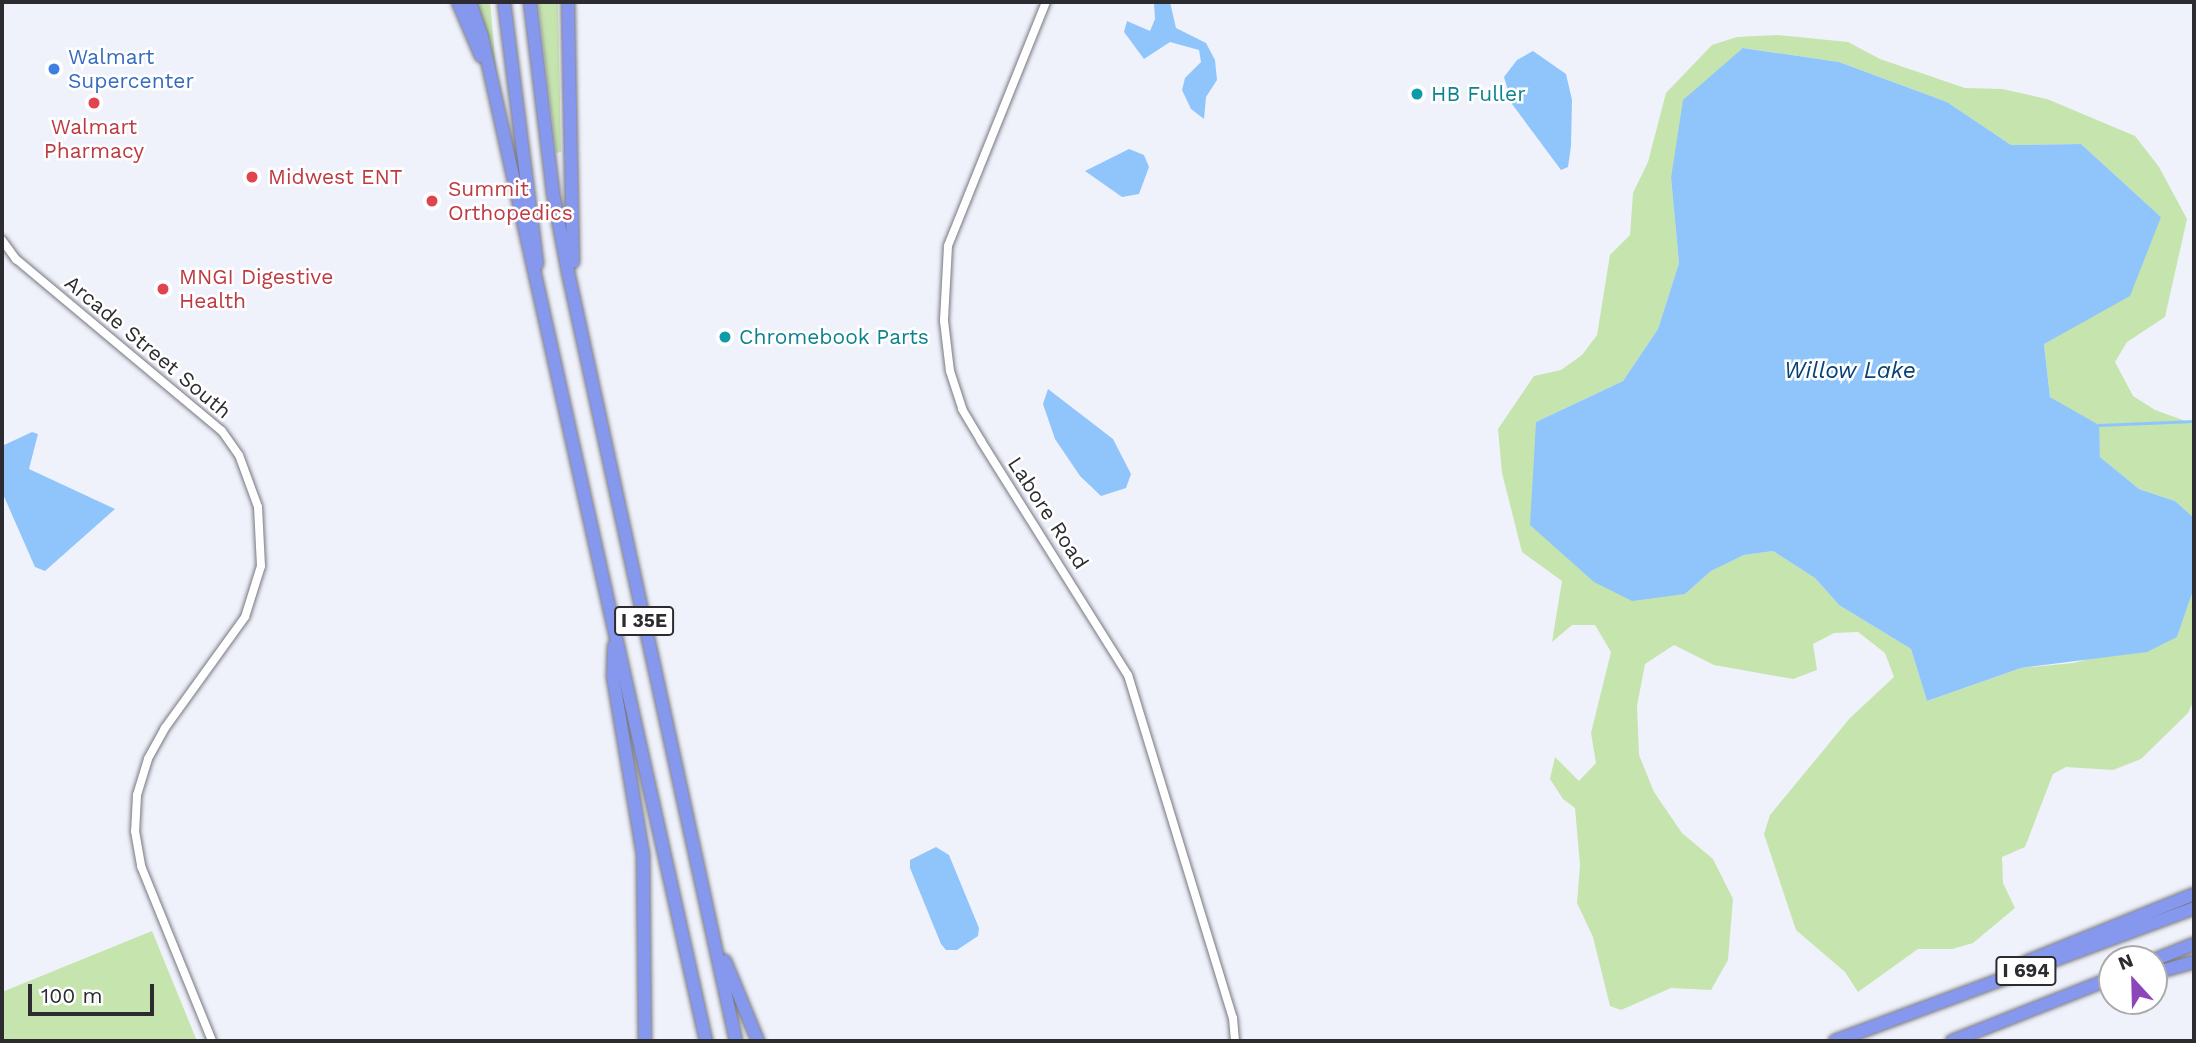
<!DOCTYPE html>
<style>
body{margin:0}
#map{position:relative;width:2196px;height:1043px;overflow:hidden;background:#f0f2fb;font-family:"Work Sans",sans-serif}
div>[style]{position:absolute}
.green>*{inset:0;background:#c5e4ae}
.water>*{inset:0;background:#90c5fc}
.stream>*{height:2.5px;margin:-1.25px;padding:0 1.25px;transform-origin:1.25px;border-radius:1.25px;background:#90c5fc}
.roads{filter:drop-shadow(0 0 2px #777880) drop-shadow(0 0 2px #777880)}
.minor>*{height:8px;margin:-4px;padding:0 4px;transform-origin:4px;border-radius:4px;background:#fff}
.highway>*{height:12px;margin:-6px;padding:0 6px;transform-origin:6px;border-radius:6px;background:#8698ee}
.dots>*{width:19px;height:19px;translate:-50% -50%;box-sizing:border-box;border:4px solid #fff;border-radius:50%}
span{translate:-50% -50%;white-space:nowrap;text-align:center;line-height:1.15;-webkit-text-stroke:5px #fff;paint-order:stroke}
.shield-label span{padding:2px 5px;background:#fff;border:2px solid;border-radius:5px;-webkit-text-stroke-width:0}
.shield-label{font-size:19px;color:#2c2c30;font-weight:700}
.shop-label{font-size:21px;color:#366cbe}
.left{translate:0 -50%;text-align:left}
.culture-label{font-size:21px;color:#0d838f}
.health-label{font-size:21px;color:#be3a42}
.street-label{font-size:21px;color:#2c2c30}
.water-label{font-size:23px;color:#064374;font-style:italic}
.frame{position:absolute;inset:0;border:4px solid #2c2c30;pointer-events:none}
.north{position:absolute;left:2098px;top:945px;width:70px;height:70px;box-sizing:border-box;background:#fff;border:2px solid #ababac;border-radius:50%;rotate:338deg;font-size:19px;font-weight:700;line-height:28px;text-align:center;color:#2c2c30}
.north::after{content:'';display:block;margin:auto;width:24px;height:32px;background:#8c46b9;clip-path:polygon(50% 0,100% 100%,50% 72%,0 100%)}
.scale{position:absolute;left:28px;top:984px;width:126px;height:32px;box-sizing:border-box;border:4px solid #2c2c30;border-top:0;padding-left:9px;font-size:21px;line-height:24px;white-space:nowrap;color:#2c2c30;-webkit-text-stroke:5px #fff;paint-order:stroke}
</style>
<div id="map">
<div class="green">
<div style="clip-path:polygon(473px 2px,490px 2px,497px 78px)"></div>
<div style="clip-path:polygon(538px 2px,558px 2px,561px 152px,556px 153px)"></div>
<div style="clip-path:polygon(1777px 35px,1848px 42px,1880px 59px,1965px 88px,2002px 89px,2047px 99px,2135px 136px,2159px 167px,2187px 219px,2165px 317px,2127px 342px,2115px 362px,2133px 396px,2155px 410px,2194px 424px,2194px 518px,2175px 501px,2139px 489px,2100px 457px,2098px 425px,2050px 397px,2044px 344px,2061px 332px,2161px 217px,2081px 144px,2011px 145px,1947px 102px,1839px 62px,1744px 48px,1671px 178px,1679px 263px,1658px 329px,1623px 381px,1536px 422px,1685px 594px,1711px 571px,1744px 555px,1773px 551px,1815px 578px,1839px 605px,1911px 649px,1927px 701px,2021px 668px,2073px 663px,2177px 637px,2194px 588px,2194px 700px,2188px 713px,2141px 759px,2113px 770px,2066px 767px,2053px 774px,2025px 847px,2002px 857px,2003px 883px,2015px 908px,1973px 943px,1952px 949px,1918px 949px,1858px 992px,1845px 972px,1796px 930px,1764px 834px,1770px 815px,1850px 718px,1894px 677px,1885px 653px,1858px 632px,1834px 633px,1813px 644px,1817px 670px,1793px 679px,1714px 665px,1674px 645px,1645px 664px,1637px 706px,1639px 755px,1654px 792px,1682px 833px,1713px 859px,1733px 899px,1728px 960px,1711px 990px,1671px 988px,1621px 1010px,1610px 1006px,1593px 937px,1577px 903px,1580px 865px,1575px 808px,1563px 799px,1550px 779px,1555px 757px,1579px 781px,1596px 763px,1591px 733px,1611px 652px,1595px 625px,1572px 625px,1552px 642px,1562px 581px,1522px 552px,1502px 473px,1498px 429px,1534px 376px,1561px 370px,1582px 355px,1597px 335px,1610px 255px,1630px 235px,1633px 193px,1648px 162px,1666px 93px,1712px 45px,1737px 37px)"></div>
<div style="clip-path:polygon(152px 931px,197px 1041px,2px 1041px,2px 992px)"></div>
</div>
<div class="water">
<div style="clip-path:polygon(1170px 2px,1176px 28px,1206px 43px,1215px 60px,1217px 80px,1206px 97px,1204px 119px,1191px 109px,1182px 90px,1185px 78px,1201px 62px,1199px 50px,1170px 42px,1144px 59px,1124px 32px,1127px 21px,1150px 31px,1155px 19px,1154px 3px)"></div>
<div style="clip-path:polygon(1743px 48px,1839px 62px,1947px 102px,2011px 145px,2081px 144px,2161px 217px,2130px 296px,2044px 344px,2050px 397px,2099px 425px,2100px 457px,2139px 489px,2175px 501px,2194px 518px,2194px 588px,2177px 637px,2147px 652px,2021px 668px,1927px 701px,1911px 649px,1839px 605px,1815px 578px,1773px 551px,1744px 555px,1711px 571px,1685px 594px,1632px 601px,1594px 582px,1530px 525px,1536px 422px,1623px 381px,1658px 329px,1679px 263px,1671px 178px,1683px 100px)"></div>
<div style="clip-path:polygon(1533px 51px,1566px 74px,1572px 100px,1571px 146px,1568px 167px,1561px 170px,1512px 104px,1504px 77px,1517px 60px)"></div>
<div style="clip-path:polygon(1129px 149px,1144px 155px,1149px 167px,1139px 194px,1122px 197px,1085px 171px)"></div>
<div style="clip-path:polygon(1048px 389px,1113px 439px,1131px 474px,1126px 488px,1101px 496px,1080px 476px,1055px 439px,1043px 404px)"></div>
<div style="clip-path:polygon(32px 432px,38px 434px,29px 469px,115px 509px,45px 571px,35px 567px,2px 492px,2px 446px)"></div>
<div style="clip-path:polygon(936px 847px,949px 855px,979px 928px,978px 936px,957px 950px,946px 950px,941px 944px,910px 868px,910px 860px)"></div>
</div>
<div class="stream">
<div style="left:2099px;top:425px;width:95px;rotate:-2.4deg"></div>
</div>
<div class="roads">
<div class="minor">
<div style="left:1046px;top:2px;width:263px;rotate:111.9deg"></div>
<div style="left:948px;top:246px;width:75px;rotate:93.1deg"></div>
<div style="left:944px;top:321px;width:50px;rotate:83.2deg"></div>
<div style="left:950px;top:371px;width:40px;rotate:72deg"></div>
<div style="left:962px;top:409px;width:37px;rotate:59deg"></div>
<div style="left:981px;top:441px;width:276px;rotate:57.9deg"></div>
<div style="left:1128px;top:675px;width:359px;rotate:73deg"></div>
<div style="left:1233px;top:1018px;width:23px;rotate:85deg"></div>
<div style="left:2px;top:240px;width:24px;rotate:54deg"></div>
<div style="left:16px;top:259px;width:268px;rotate:39.9deg"></div>
<div style="left:222px;top:431px;width:29px;rotate:55deg"></div>
<div style="left:239px;top:455px;width:55px;rotate:69.9deg"></div>
<div style="left:258px;top:507px;width:59px;rotate:87.1deg"></div>
<div style="left:261px;top:566px;width:53px;rotate:107.4deg"></div>
<div style="left:245px;top:617px;width:137px;rotate:125.8deg"></div>
<div style="left:165px;top:728px;width:35px;rotate:119deg"></div>
<div style="left:148px;top:759px;width:38px;rotate:107deg"></div>
<div style="left:137px;top:795px;width:36px;rotate:93deg"></div>
<div style="left:135px;top:831px;width:36px;rotate:80deg"></div>
<div style="left:141px;top:866px;width:189px;rotate:67.9deg"></div>
</div>
<div class="highway">
<div style="left:458px;top:2px;width:59px;rotate:66.9deg"></div>
<div style="left:470px;top:2px;width:37px;rotate:71deg"></div>
<div style="left:482px;top:37px;width:1029px;rotate:77.42deg"></div>
<div style="left:504px;top:2px;width:264px;rotate:82.8deg"></div>
<div style="left:530px;top:2px;width:192px;rotate:83.1deg"></div>
<div style="left:553px;top:193px;width:80px;rotate:79.2deg"></div>
<div style="left:568px;top:272px;width:787px;rotate:77.68deg"></div>
<div style="left:568px;top:2px;width:260px;rotate:88.9deg"></div>
<div style="left:614px;top:646px;width:31px;rotate:92deg"></div>
<div style="left:613px;top:677px;width:180px;rotate:80.4deg"></div>
<div style="left:643px;top:854px;width:187px;rotate:89.4deg"></div>
<div style="left:2154px;top:960px;width:43px;rotate:-21.8deg"></div>
<div style="left:725px;top:961px;width:87px;rotate:67.6deg"></div>
<div style="left:2026px;top:962px;width:181px;rotate:-22deg"></div>
<div style="left:2154px;top:973px;width:41px;rotate:-15.4deg"></div>
<div style="left:1835px;top:1041px;width:383px;rotate:-20.3deg"></div>
<div style="left:1952px;top:1041px;width:172px;rotate:-21.5deg"></div>
</div>
</div>
<div class="dots">
<div style="left:54px;top:69px;background:#3f7fe0"></div>
<div style="left:1417px;top:94px;background:#0f9aa8"></div>
<div style="left:94px;top:103px;background:#e0444e"></div>
<div style="left:252px;top:177px;background:#e0444e"></div>
<div style="left:432px;top:201px;background:#e0444e"></div>
<div style="left:163px;top:289px;background:#e0444e"></div>
<div style="left:725px;top:337px;background:#0f9aa8"></div>
</div>
<div class="shield-label">
<span style="left:644px;top:621px">I 35E</span>
<span style="left:2026px;top:971px">I 694</span>
</div>
<div class="shop-label">
<span class="left" style="left:68px;top:69px">Walmart<br>Supercenter</span>
</div>
<div class="culture-label">
<span class="left" style="left:1431px;top:94px">HB Fuller</span>
<span class="left" style="left:739px;top:337px">Chromebook Parts</span>
</div>
<div class="health-label">
<span style="left:94px;top:139px">Walmart<br>Pharmacy</span>
<span class="left" style="left:268px;top:177px">Midwest ENT</span>
<span class="left" style="left:448px;top:201px">Summit<br>Orthopedics</span>
<span class="left" style="left:179px;top:289px">MNGI Digestive<br>Health</span>
</div>
<div class="street-label">
<span style="left:148px;top:347px;rotate:40deg">Arcade Street South</span>
<span style="left:1048px;top:513px;rotate:57deg">Labore Road</span>
</div>
<div class="water-label">
<span style="left:1850px;top:371px">Willow Lake</span>
</div>
<div class="frame"></div>
<div class="north">N</div>
<div class="scale">100 m</div>
</div>
